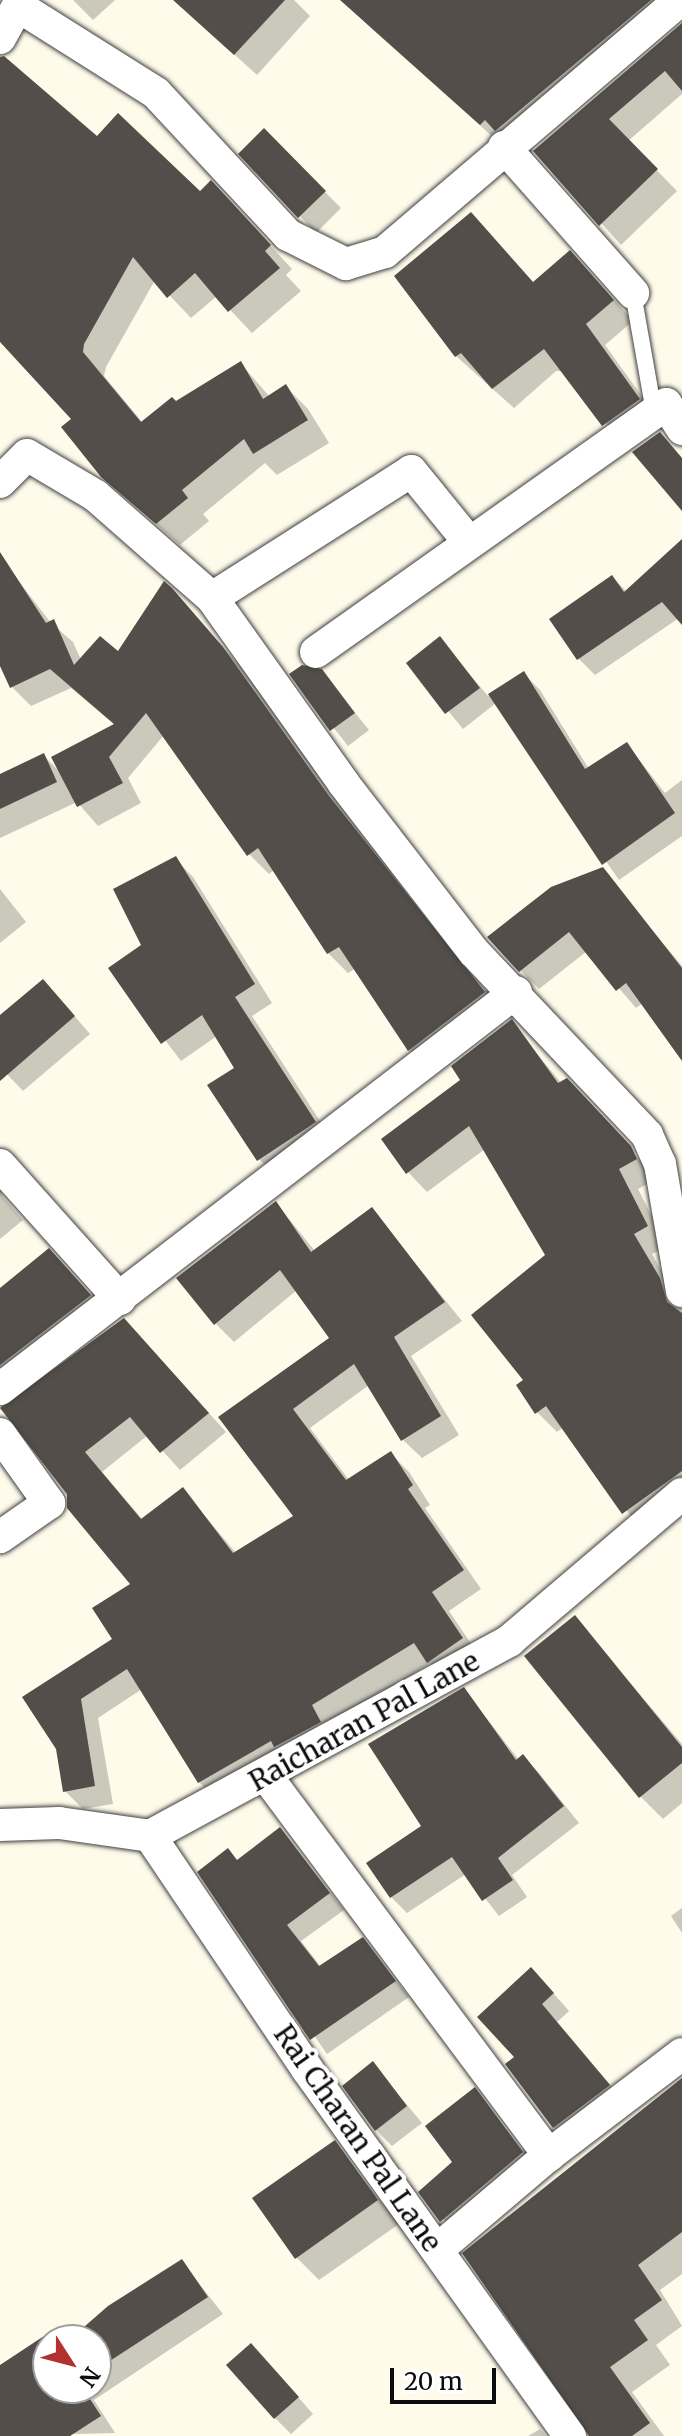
<!DOCTYPE html>
<style>
body{margin:0}
#map{position:relative;width:682px;height:2436px;overflow:hidden;background:#fefbeb;font-family:Merriweather,serif}
div>[style]{position:absolute}
.shadow>*{inset:0;background:#0003}
.building>*{inset:0;background:#534e49}
.roads{filter:drop-shadow(0 0 2px #3f3f3f) drop-shadow(0 0 2px #3f3f3f)}
.service>*{height:16px;margin:-8px;padding:0 8px;transform-origin:8px;border-radius:8px;background:#fff}
.minor>*{height:32px;margin:-16px;padding:0 16px;transform-origin:16px;border-radius:16px;background:#fff}
span{translate:-50% -50%;white-space:nowrap;text-align:center;line-height:1.15;-webkit-text-stroke:8px #fff;paint-order:stroke}
.street-label{font-size:28px;color:#0c0c0c}
.north{position:absolute;left:32px;top:2324px;width:80px;height:80px;box-sizing:border-box;background:#fff;border:2px solid #9e9e9e;border-radius:50%;rotate:126deg;font-size:22px;font-weight:700;line-height:32px;text-align:center;color:#0c0c0c}
.north::after{content:'';display:block;margin:auto;width:28px;height:36px;background:#b2302d;clip-path:polygon(50% 0,100% 100%,50% 72%,0 100%)}
.scale{position:absolute;left:390px;top:2368px;width:106px;height:36px;box-sizing:border-box;border:4px solid #0c0c0c;border-top:0;padding-left:10px;font-size:24px;line-height:28px;white-space:nowrap;color:#0c0c0c;-webkit-text-stroke:6px #fff;paint-order:stroke}
</style>
<div id="map">
<div class="shadow">
<div style="clip-path:polygon(73px 0,115px 0,93px 20px)"></div>
<div style="clip-path:polygon(174px 0,294px 0,310px 16px,257px 75px)"></div>
<div style="clip-path:polygon(352px 0,682px 0,503px 146px,370px 27px,348px 5px)"></div>
<div style="clip-path:polygon(682px 26px,682px 94px,628px 141px,677px 191px,621px 245px,536px 151px)"></div>
<div style="clip-path:polygon(0 76px,97px 138px,201px 194px,233px 205px,292px 269px,286px 275px,301px 291px,252px 333px,217px 296px,191px 318px,155px 280px,106px 367px,104px 376px,143px 423px,241px 364px,270px 397px,286px 387px,308px 409px,329px 443px,277px 475px,265px 463px,203px 514px,209px 521px,180px 545px,102px 476px,74px 419px,0 339px)"></div>
<div style="clip-path:polygon(264px 131px,341px 208px,316px 233px,241px 154px)"></div>
<div style="clip-path:polygon(471px 214px,534px 284px,590px 273px,633px 321px,605px 345px,659px 420px,624px 445px,563px 371px,556px 371px,514px 408px,456px 356px)"></div>
<div style="clip-path:polygon(682px 542px,682px 622px,679px 618px,595px 675px,579px 659px,612px 577px,627px 592px)"></div>
<div style="clip-path:polygon(10px 570px,51px 623px,73px 642px,81px 660px,119px 654px,184px 604px,243px 669px,349px 818px,504px 1013px,429px 1070px,409px 1050px,356px 968px,348px 973px,328px 953px,274px 870px,269px 874px,249px 854px,164px 735px,128px 778px,141px 803px,98px 826px,77px 802px,0 838px,0 776px,43px 755px,60px 772px,115px 725px,71px 688px,31px 706px,11px 686px,0 666px,0 576px)"></div>
<div style="clip-path:polygon(440px 639px,488px 696px,524px 674px,540px 690px,589px 769px,627px 744px,665px 793px,682px 780px,682px 836px,619px 880px,496px 703px,463px 729px,409px 663px)"></div>
<div style="clip-path:polygon(321px 671px,369px 730px,348px 746px,292px 675px)"></div>
<div style="clip-path:polygon(175px 859px,193px 877px,272px 1003px,252px 1016px,333px 1141px,277px 1178px,259px 1159px,237px 1068px,217px 1036px,181px 1061px,111px 969px,144px 946px)"></div>
<div style="clip-path:polygon(602px 870px,682px 966px,682px 1057px,643px 1003px,636px 1008px,587px 951px,539px 989px,520px 970px)"></div>
<div style="clip-path:polygon(0 889px,26px 922px,0 943px)"></div>
<div style="clip-path:polygon(59px 998px,90px 1034px,23px 1091px,0 1067px,0 1018px)"></div>
<div style="clip-path:polygon(511px 1022px,562px 1084px,587px 1101px,656px 1179px,638px 1189px,667px 1246px,652px 1254px,682px 1309px,682px 1505px,643px 1532px,564px 1427px,557px 1432px,537px 1412px,526px 1381px,547px 1255px,485px 1149px,427px 1192px,408px 1172px,463px 1081px)"></div>
<div style="clip-path:polygon(0 1185px,3px 1197px,23px 1220px,0 1239px)"></div>
<div style="clip-path:polygon(276px 1203px,315px 1251px,372px 1210px,462px 1321px,411px 1356px,459px 1435px,422px 1458px,403px 1440px,369px 1385px,310px 1428px,349px 1480px,391px 1454px,409px 1472px,430px 1505px,425px 1508px,481px 1589px,449px 1611px,480px 1657px,447px 1680px,430px 1663px,218px 1800px,199px 1782px,142px 1689px,98px 1718px,113px 1804px,83px 1809px,65px 1791px,58px 1748px,25px 1698px,114px 1640px,133px 1584px,3px 1409px,142px 1339px,226px 1432px,180px 1470px,148px 1435px,102px 1472px,143px 1520px,183px 1490px,236px 1553px,296px 1517px,220px 1418px,332px 1338px,297px 1290px,234px 1342px,216px 1324px)"></div>
<div style="clip-path:polygon(67px 1269px,107px 1314px,16px 1384px,0 1368px,0 1290px)"></div>
<div style="clip-path:polygon(575px 1618px,682px 1744px,682px 1803px,663px 1819px,640px 1796px)"></div>
<div style="clip-path:polygon(464px 1689px,519px 1760px,523px 1757px,539px 1773px,579px 1823px,512px 1875px,527px 1897px,499px 1916px,466px 1874px,407px 1913px,391px 1897px,424px 1826px)"></div>
<div style="clip-path:polygon(280px 1829px,344px 1910px,301px 1941px,321px 1967px,363px 1940px,409px 1997px,327px 2054px,200px 1872px,239px 1862px)"></div>
<div style="clip-path:polygon(682px 1908px,682px 1933px,671px 1916px)"></div>
<div style="clip-path:polygon(547px 1986px,569px 2011px,557px 2022px,625px 2102px,570px 2143px,554px 2127px,517px 2057px)"></div>
<div style="clip-path:polygon(373px 2064px,422px 2123px,392px 2146px,376px 2130px)"></div>
<div style="clip-path:polygon(682px 2081px,682px 2274px,660px 2290px,682px 2326px,656px 2345px,670px 2365px,632px 2392px,664px 2436px,589px 2436px)"></div>
<div style="clip-path:polygon(475px 2090px,538px 2169px,458px 2237px,421px 2192px,455px 2162px)"></div>
<div style="clip-path:polygon(334px 2143px,399px 2224px,319px 2280px,296px 2257px)"></div>
<div style="clip-path:polygon(182px 2262px,223px 2314px,94px 2400px,115px 2433px,0 2436px,0 2391px,47px 2337px,48px 2388px,96px 2388px,96px 2340px,70px 2340px)"></div>
<div style="clip-path:polygon(267px 2362px,313px 2414px,291px 2434px,275px 2418px)"></div>
<div style="clip-path:polygon(540px 2429px,546px 2436px,528px 2436px)"></div>
</div>
<div class="building">
<div style="clip-path:polygon(173px 0,285px 0,234px 55px)"></div>
<div style="clip-path:polygon(340px 0,651px 0,495px 131px,485px 120px,480px 125px)"></div>
<div style="clip-path:polygon(682px 23px,682px 91px,665px 71px,609px 119px,658px 169px,599px 226px,533px 151px)"></div>
<div style="clip-path:polygon(4px 56px,97px 136px,118px 113px,200px 191px,211px 180px,271px 245px,265px 251px,280px 268px,228px 312px,195px 273px,167px 298px,133px 257px,84px 344px,83px 352px,141px 422px,172px 397px,176px 401px,241px 361px,263px 399px,286px 384px,308px 420px,253px 454px,244px 439px,182px 490px,188px 498px,156px 524px,101px 477px,61px 427px,71px 419px,0 342px,0 57px)"></div>
<div style="clip-path:polygon(264px 128px,326px 191px,298px 218px,238px 154px)"></div>
<div style="clip-path:polygon(471px 212px,533px 282px,570px 250px,614px 300px,586px 324px,640px 399px,602px 426px,544px 349px,492px 389px,461px 353px,455px 357px,394px 276px)"></div>
<div style="clip-path:polygon(660px 432px,682px 458px,682px 511px,632px 452px)"></div>
<div style="clip-path:polygon(682px 539px,682px 625px,662px 602px,577px 660px,549px 619px,612px 575px,624px 592px)"></div>
<div style="clip-path:polygon(0 552px,46px 623px,54px 619px,74px 665px,100px 636px,118px 651px,164px 581px,172px 588px,223px 647px,329px 796px,485px 992px,408px 1051px,339px 947px,327px 954px,258px 848px,247px 856px,146px 713px,109px 757px,123px 783px,77px 807px,51px 757px,114px 724px,50px 669px,10px 688px,0 666px)"></div>
<div style="clip-path:polygon(440px 636px,480px 688px,445px 714px,406px 663px)"></div>
<div style="clip-path:polygon(302px 665px,322px 669px,355px 713px,330px 731px,289px 674px)"></div>
<div style="clip-path:polygon(524px 671px,585px 769px,627px 742px,675px 813px,602px 865px,488px 694px)"></div>
<div style="clip-path:polygon(44px 753px,57px 782px,0 809px,0 774px)"></div>
<div style="clip-path:polygon(176px 856px,255px 984px,235px 997px,316px 1122px,257px 1161px,207px 1085px,234px 1068px,202px 1015px,161px 1044px,108px 968px,141px 945px,113px 889px)"></div>
<div style="clip-path:polygon(603px 867px,682px 968px,682px 1061px,626px 983px,616px 991px,569px 932px,519px 972px,487px 937px,551px 887px)"></div>
<div style="clip-path:polygon(43px 979px,75px 1016px,0 1081px,0 1015px)"></div>
<div style="clip-path:polygon(512px 1019px,558px 1083px,567px 1078px,631px 1146px,637px 1159px,619px 1169px,648px 1226px,634px 1234px,660px 1278px,667px 1302px,682px 1313px,682px 1471px,622px 1514px,546px 1406px,535px 1414px,516px 1385px,523px 1380px,471px 1315px,545px 1255px,469px 1126px,406px 1174px,381px 1139px,460px 1080px,451px 1066px)"></div>
<div style="clip-path:polygon(276px 1201px,311px 1252px,372px 1207px,445px 1302px,394px 1337px,441px 1416px,401px 1441px,354px 1364px,293px 1409px,346px 1480px,391px 1451px,413px 1485px,408px 1489px,464px 1570px,432px 1592px,463px 1638px,427px 1663px,414px 1643px,312px 1705px,321px 1722px,274px 1747px,271px 1741px,198px 1783px,127px 1669px,81px 1699px,95px 1786px,63px 1792px,56px 1749px,22px 1697px,112px 1639px,92px 1608px,130px 1584px,67px 1508px,67px 1494px,0 1408px,124px 1318px,209px 1413px,160px 1453px,130px 1417px,85px 1452px,141px 1519px,183px 1487px,233px 1553px,293px 1516px,218px 1417px,329px 1338px,280px 1270px,214px 1325px,176px 1278px)"></div>
<div style="clip-path:polygon(49px 1248px,91px 1295px,0 1365px,0 1288px)"></div>
<div style="clip-path:polygon(575px 1615px,682px 1747px,682px 1763px,639px 1798px,524px 1656px)"></div>
<div style="clip-path:polygon(464px 1687px,516px 1760px,523px 1754px,564px 1806px,498px 1858px,513px 1880px,482px 1901px,452px 1857px,390px 1898px,366px 1863px,421px 1826px,368px 1744px)"></div>
<div style="clip-path:polygon(280px 1827px,330px 1893px,287px 1925px,319px 1966px,363px 1937px,396px 1981px,310px 2040px,197px 1872px,228px 1848px,237px 1860px)"></div>
<div style="clip-path:polygon(531px 1967px,554px 1993px,542px 2004px,610px 2085px,553px 2128px,505px 2064px,514px 2057px,477px 2017px)"></div>
<div style="clip-path:polygon(373px 2061px,407px 2106px,375px 2131px,342px 2086px)"></div>
<div style="clip-path:polygon(682px 2078px,682px 2232px,638px 2265px,662px 2300px,634px 2320px,648px 2340px,610px 2367px,650px 2423px,632px 2436px,589px 2436px,462px 2253px)"></div>
<div style="clip-path:polygon(475px 2087px,523px 2152px,440px 2222px,418px 2192px,452px 2162px,425px 2126px)"></div>
<div style="clip-path:polygon(335px 2140px,378px 2200px,295px 2259px,252px 2198px)"></div>
<div style="clip-path:polygon(182px 2259px,208px 2297px,96px 2370px,96px 2340px,69px 2340px,108px 2306px)"></div>
<div style="clip-path:polygon(47px 2334px,48px 2388px,83px 2388px,101px 2416px,70px 2436px,0 2436px,0 2365px)"></div>
<div style="clip-path:polygon(251px 2343px,299px 2397px,274px 2419px,226px 2365px)"></div>
</div>
<div class="roads">
<div class="service">
<div style="left:633px;top:293px;width:121px;rotate:80deg"></div>
</div>
<div class="minor">
<div style="left:0;top:38px;width:37px;rotate:-61deg"></div>
<div style="left:18px;top:6px;width:163px;rotate:32.2deg"></div>
<div style="left:156px;top:93px;width:194px;rotate:47.1deg"></div>
<div style="left:288px;top:235px;width:65px;rotate:26.6deg"></div>
<div style="left:346px;top:264px;width:41px;rotate:-17.1deg"></div>
<div style="left:385px;top:252px;width:388px;rotate:-40.5deg"></div>
<div style="left:504px;top:147px;width:195px;rotate:48.5deg"></div>
<div style="left:0;top:482px;width:38px;rotate:-45deg"></div>
<div style="left:27px;top:455px;width:80px;rotate:30.7deg"></div>
<div style="left:96px;top:496px;width:154px;rotate:41.3deg"></div>
<div style="left:212px;top:598px;width:228px;rotate:54.6deg"></div>
<div style="left:344px;top:784px;width:212px;rotate:52.3deg"></div>
<div style="left:474px;top:952px;width:252px;rotate:46.6deg"></div>
<div style="left:647px;top:1135px;width:32px;rotate:66deg"></div>
<div style="left:660px;top:1164px;width:129px;rotate:80.2deg"></div>
<div style="left:212px;top:598px;width:236px;rotate:-32.5deg"></div>
<div style="left:411px;top:471px;width:90px;rotate:50.8deg"></div>
<div style="left:316px;top:652px;width:429px;rotate:-35.3deg"></div>
<div style="left:666px;top:404px;width:30px;rotate:57deg"></div>
<div style="left:0;top:1165px;width:180px;rotate:48.2deg"></div>
<div style="left:0;top:1389px;width:651px;rotate:-37.57deg"></div>
<div style="left:0;top:1434px;width:85px;rotate:54.6deg"></div>
<div style="left:49px;top:1503px;width:60px;rotate:145.2deg"></div>
<div style="left:267px;top:1777px;width:472px;rotate:53.3deg"></div>
<div style="left:0;top:1825px;width:59px;rotate:-1.9deg"></div>
<div style="left:59px;top:1823px;width:92px;rotate:8.1deg"></div>
<div style="left:150px;top:1836px;width:409px;rotate:-28.5deg"></div>
<div style="left:509px;top:1641px;width:227px;rotate:-40.4deg"></div>
<div style="left:150px;top:1836px;width:281px;rotate:56deg"></div>
<div style="left:307px;top:2069px;width:452px;rotate:54.4deg"></div>
<div style="left:437px;top:2250px;width:147px;rotate:-40.3deg"></div>
<div style="left:549px;top:2155px;width:167px;rotate:-37.2deg"></div>
</div>
</div>
<div class="street-label">
<span style="left:364px;top:1721px;rotate:-29deg">Raicharan Pal Lane</span>
<span style="left:358px;top:2138px;rotate:55deg">Rai Charan Pal Lane</span>
</div>
<div class="north">N</div>
<div class="scale">20 m</div>
</div>
